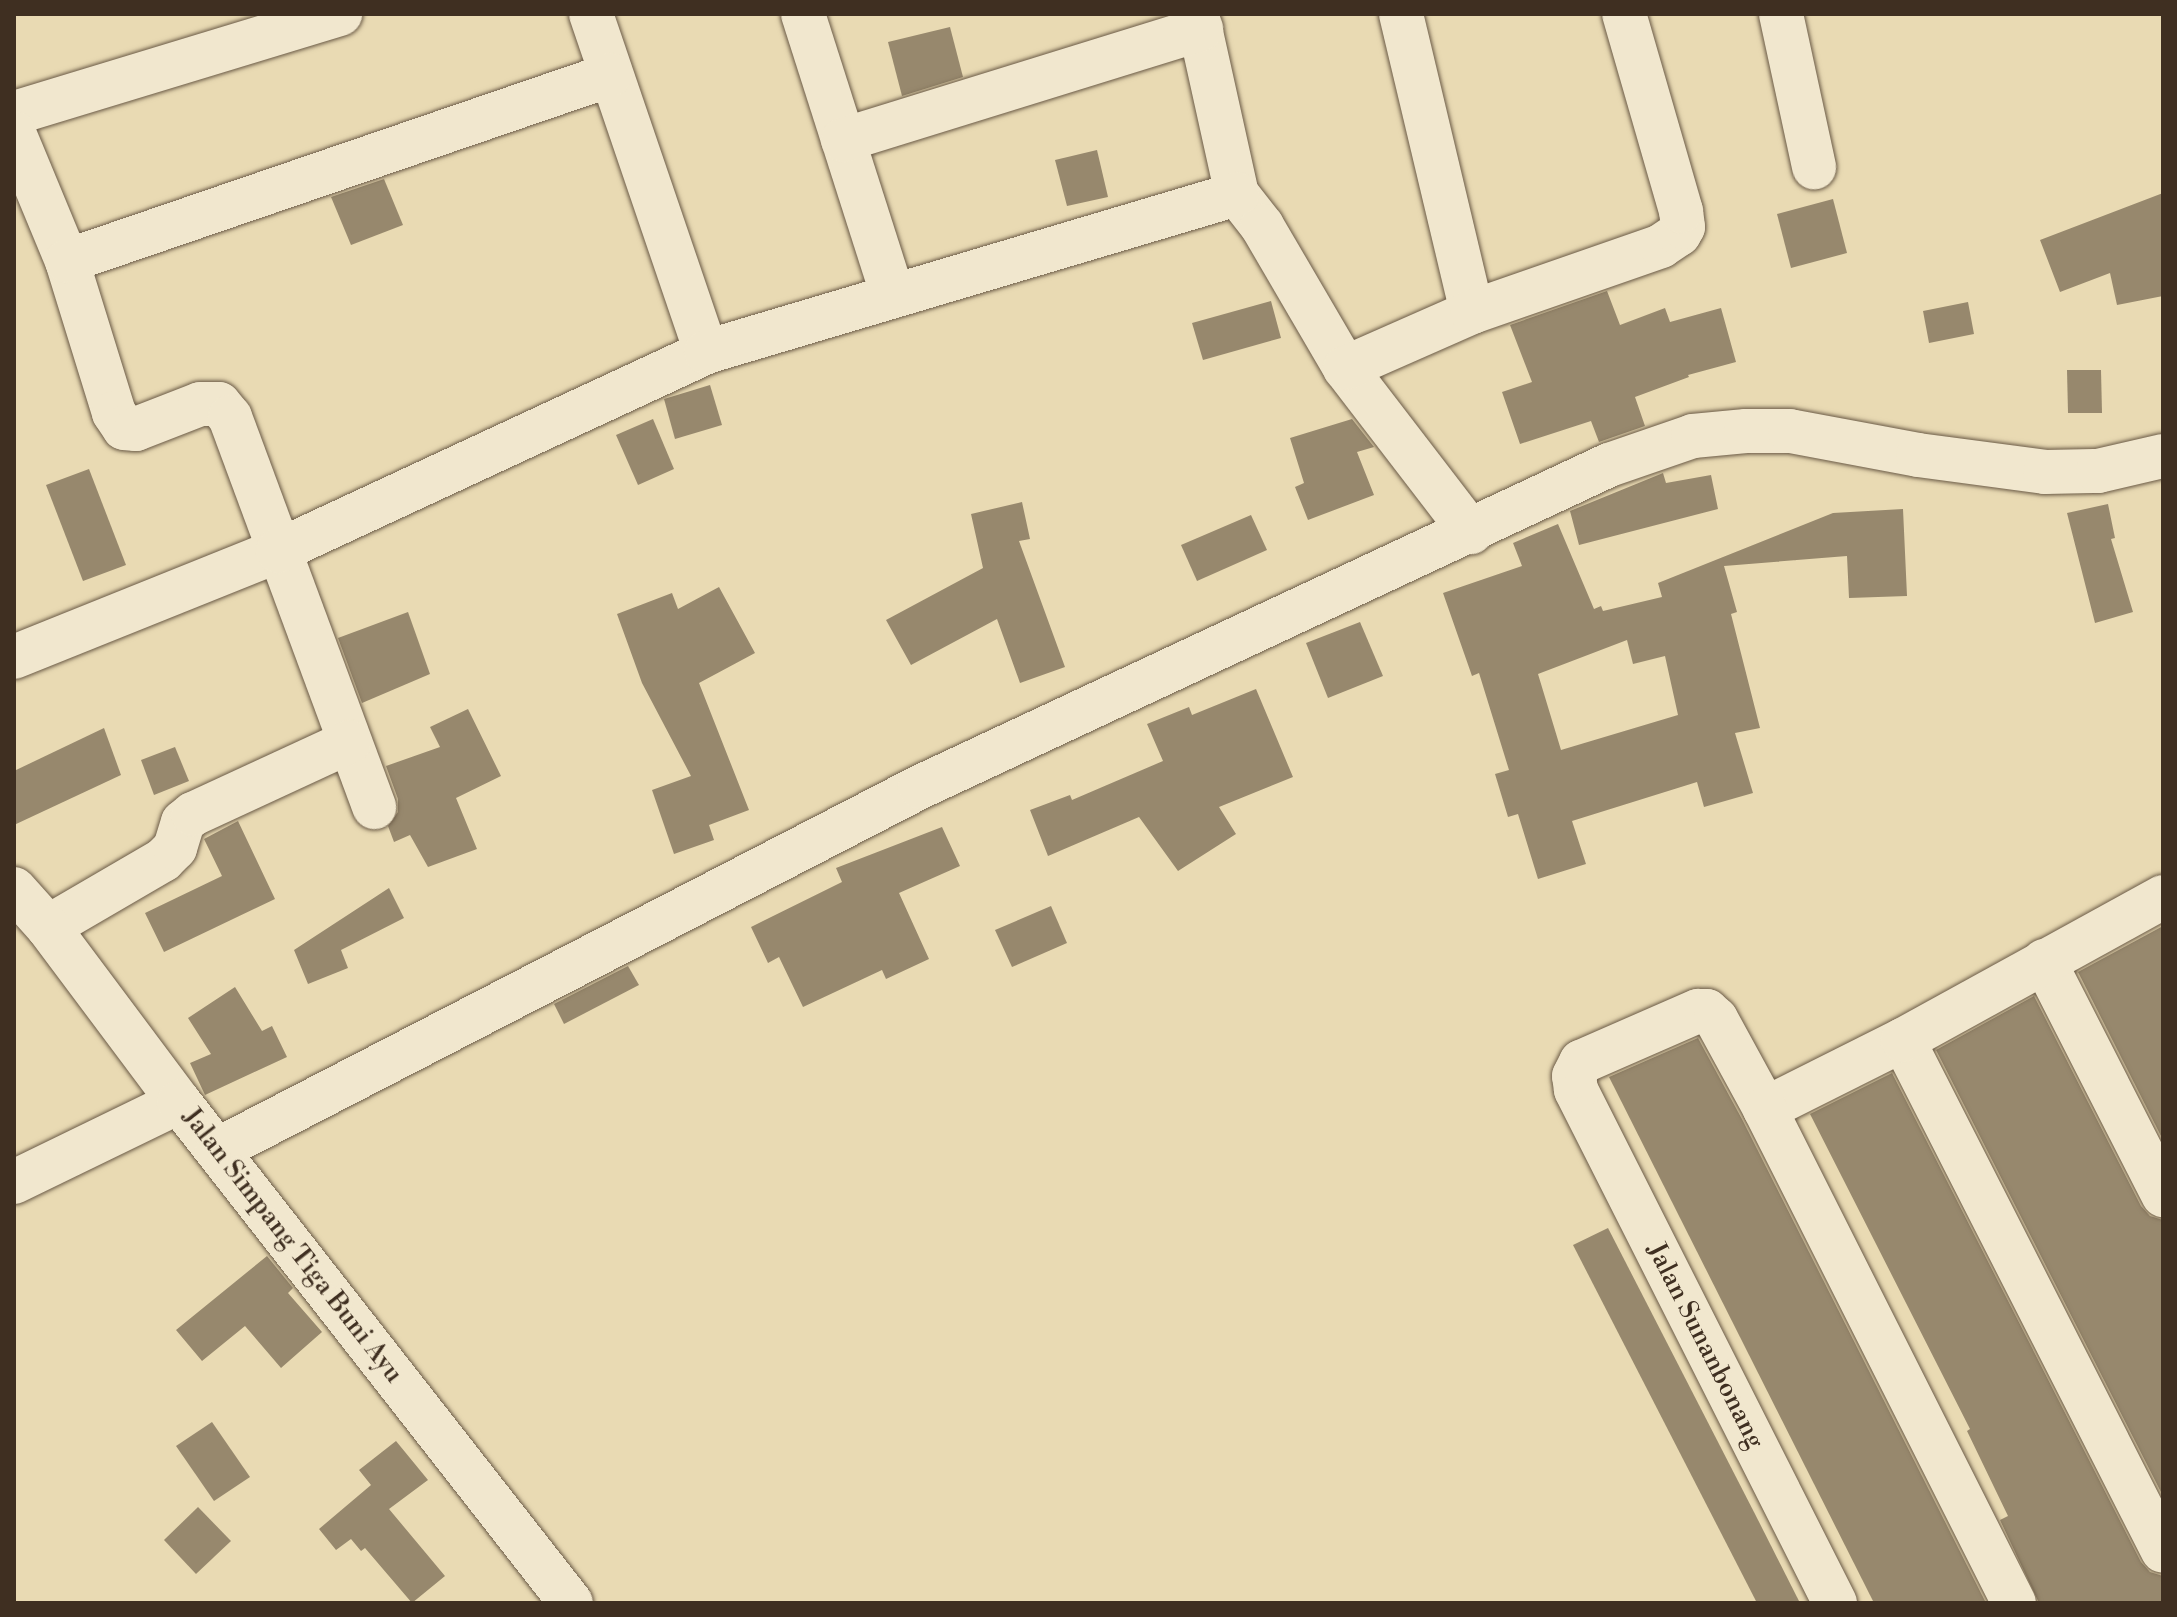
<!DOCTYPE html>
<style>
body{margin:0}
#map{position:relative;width:2177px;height:1617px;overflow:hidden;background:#e9dab3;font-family:"Libre Bodoni",serif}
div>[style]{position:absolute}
.building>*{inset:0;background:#97886d}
.roads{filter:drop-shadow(0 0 2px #6a5a46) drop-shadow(0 0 2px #6a5a46)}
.street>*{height:44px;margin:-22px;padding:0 22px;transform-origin:22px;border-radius:22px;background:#f1e7ce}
.secondary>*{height:44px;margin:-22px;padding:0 22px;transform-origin:22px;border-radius:22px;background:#f1e7ce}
span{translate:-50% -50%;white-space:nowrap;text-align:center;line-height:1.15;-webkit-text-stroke:8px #f1e7ce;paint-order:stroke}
.street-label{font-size:26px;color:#3f2f21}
.frame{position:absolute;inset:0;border:16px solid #3f2f21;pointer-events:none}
</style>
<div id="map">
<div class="building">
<div style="clip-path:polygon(950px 27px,963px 77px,902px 96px,888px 42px)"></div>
<div style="clip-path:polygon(1097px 150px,1108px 197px,1067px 206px,1055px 160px)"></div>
<div style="clip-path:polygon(384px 179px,403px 225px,351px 245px,331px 197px)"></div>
<div style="clip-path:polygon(2163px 193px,2163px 296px,2117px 305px,2110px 273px,2060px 292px,2040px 240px)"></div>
<div style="clip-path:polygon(1833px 199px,1847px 253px,1791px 268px,1777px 214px)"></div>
<div style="clip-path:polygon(1607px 291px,1620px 325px,1665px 308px,1670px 322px,1721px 308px,1736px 362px,1688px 375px,1689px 377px,1635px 397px,1645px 426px,1599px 442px,1591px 421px,1520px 444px,1502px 392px,1532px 382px,1510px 325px)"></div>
<div style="clip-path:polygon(1271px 301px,1281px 338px,1203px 360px,1192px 323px)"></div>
<div style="clip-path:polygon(1968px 302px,1974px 334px,1929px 343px,1923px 311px)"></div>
<div style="clip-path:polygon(2067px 370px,2101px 370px,2102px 413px,2068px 413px)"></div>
<div style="clip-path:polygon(710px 385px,722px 425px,675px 439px,664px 399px)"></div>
<div style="clip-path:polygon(653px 419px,674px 469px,638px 485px,616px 435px)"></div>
<div style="clip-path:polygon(1352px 419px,1374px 447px,1357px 452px,1374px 495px,1308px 520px,1295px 487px,1304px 483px,1290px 438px)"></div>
<div style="clip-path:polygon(89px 469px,126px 565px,83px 581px,46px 485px)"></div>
<div style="clip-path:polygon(1663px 473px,1666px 483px,1711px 475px,1718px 509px,1579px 545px,1570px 511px)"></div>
<div style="clip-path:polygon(1022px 502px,1030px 539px,1019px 541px,1065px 667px,1020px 683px,997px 619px,911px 665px,886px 620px,983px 568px,971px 514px)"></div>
<div style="clip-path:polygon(2108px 504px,2115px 538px,2111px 539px,2133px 612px,2095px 623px,2067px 513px)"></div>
<div style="clip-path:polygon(evenodd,1903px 509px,1907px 596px,1849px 598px,1847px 556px,1724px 566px,1737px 612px,1731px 614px,1760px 728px,1735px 733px,1753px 793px,1704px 807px,1697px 782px,1572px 821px,1586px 864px,1538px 879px,1518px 814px,1508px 817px,1495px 774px,1509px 770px,1479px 673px,1472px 676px,1443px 593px,1522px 566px,1513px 543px,1558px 524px,1594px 609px,1601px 606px,1603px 611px,1662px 597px,1658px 583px,1833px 513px,1903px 509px,1627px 640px,1633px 664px,1665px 656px,1678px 715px,1561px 750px,1538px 674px,1627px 640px)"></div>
<div style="clip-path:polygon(1251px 515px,1267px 550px,1197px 581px,1181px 545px)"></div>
<div style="clip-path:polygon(719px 587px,755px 653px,699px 683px,749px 810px,709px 825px,714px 840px,674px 854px,652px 790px,691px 776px,642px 683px,617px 614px,672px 593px,678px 609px)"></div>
<div style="clip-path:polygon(408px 612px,430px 674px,362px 703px,338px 638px)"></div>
<div style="clip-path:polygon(1360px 622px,1383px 676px,1328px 698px,1306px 643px)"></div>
<div style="clip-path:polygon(1256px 689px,1293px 777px,1219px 807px,1236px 834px,1178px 871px,1139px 817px,1048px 856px,1030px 810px,1070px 795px,1072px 800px,1163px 761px,1147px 724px,1189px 707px,1192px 715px)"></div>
<div style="clip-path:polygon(468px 709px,501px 776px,456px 798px,477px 849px,428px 867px,410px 835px,394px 842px,388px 826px,398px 812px,398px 799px,386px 766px,440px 747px,430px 727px)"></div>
<div style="clip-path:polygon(104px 728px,121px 775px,14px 825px,14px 771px)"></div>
<div style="clip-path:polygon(175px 747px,189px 781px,154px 795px,141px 760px)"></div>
<div style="clip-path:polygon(238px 821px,275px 899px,164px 952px,145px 913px,222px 876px,204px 839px)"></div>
<div style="clip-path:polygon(942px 827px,960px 866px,899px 893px,929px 959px,886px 979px,882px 970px,803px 1007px,779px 957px,768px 963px,751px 927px,842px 882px,836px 868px)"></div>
<div style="clip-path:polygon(389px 888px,404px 918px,341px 950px,348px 968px,308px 984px,294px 950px)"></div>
<div style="clip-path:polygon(1051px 906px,1067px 943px,1012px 967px,995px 930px)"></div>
<div style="clip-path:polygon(2163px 926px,2163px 1140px,2078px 972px)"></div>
<div style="clip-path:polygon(628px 966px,639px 985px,564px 1024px,554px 1004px)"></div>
<div style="clip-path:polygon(235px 987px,262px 1031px,272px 1026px,287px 1057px,205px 1095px,190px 1063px,211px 1054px,188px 1018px)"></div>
<div style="clip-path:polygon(2034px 996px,2141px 1206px,2150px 1216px,2163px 1220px,2163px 1496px,1936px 1050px)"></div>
<div style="clip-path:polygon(1698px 1038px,1743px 1121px,1986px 1603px,1874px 1603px,1609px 1077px)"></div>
<div style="clip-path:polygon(1892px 1073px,2141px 1562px,2150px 1572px,2163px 1576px,2163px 1603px,2039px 1603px,2000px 1520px,2008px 1516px,1967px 1431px,1970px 1429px,1810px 1114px)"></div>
<div style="clip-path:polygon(1608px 1228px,1755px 1514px,1800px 1603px,1757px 1603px,1573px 1245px)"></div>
<div style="clip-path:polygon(267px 1256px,293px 1288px,288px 1293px,322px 1332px,281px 1368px,245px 1326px,202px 1361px,176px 1330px)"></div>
<div style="clip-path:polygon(212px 1422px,250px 1477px,214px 1501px,176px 1446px)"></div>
<div style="clip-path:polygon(396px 1441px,428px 1480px,389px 1509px,445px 1576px,412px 1603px,365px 1548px,361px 1551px,351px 1539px,336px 1550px,319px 1529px,371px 1485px,359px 1470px)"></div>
<div style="clip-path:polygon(198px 1507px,231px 1541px,196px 1574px,164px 1540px)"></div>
</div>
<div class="roads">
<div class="street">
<div style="left:591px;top:14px;width:357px;rotate:71.2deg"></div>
<div style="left:803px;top:14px;width:296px;rotate:72.3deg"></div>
<div style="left:1197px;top:14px;width:184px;rotate:77.5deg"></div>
<div style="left:1237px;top:194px;width:41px;rotate:52deg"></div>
<div style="left:1262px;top:226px;width:164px;rotate:59.7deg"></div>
<div style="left:1345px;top:368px;width:207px;rotate:52.5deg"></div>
<div style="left:1401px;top:14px;width:306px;rotate:76.6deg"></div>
<div style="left:1781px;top:14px;width:157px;rotate:77.8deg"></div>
<div style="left:14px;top:113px;width:341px;rotate:-16.9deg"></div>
<div style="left:14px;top:133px;width:139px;rotate:67.5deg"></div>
<div style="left:67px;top:261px;width:159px;rotate:72.8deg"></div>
<div style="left:114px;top:413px;width:18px;rotate:56deg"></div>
<div style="left:124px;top:428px;width:12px;rotate:5deg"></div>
<div style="left:136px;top:429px;width:69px;rotate:-21.3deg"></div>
<div style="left:200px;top:404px;width:19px"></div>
<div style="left:219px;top:404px;width:17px;rotate:50deg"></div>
<div style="left:230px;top:417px;width:416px;rotate:69.7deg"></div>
<div style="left:843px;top:140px;width:375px;rotate:-17.2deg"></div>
<div style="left:67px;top:261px;width:574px;rotate:-18.91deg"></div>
<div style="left:1345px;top:368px;width:139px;rotate:-23.8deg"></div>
<div style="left:1472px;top:312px;width:200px;rotate:-19.2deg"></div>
<div style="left:1661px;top:246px;width:22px;rotate:-34deg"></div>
<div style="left:1679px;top:234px;width:8px;rotate:-60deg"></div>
<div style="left:1683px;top:227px;width:16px;rotate:-97deg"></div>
<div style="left:1681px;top:211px;width:205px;rotate:-106.1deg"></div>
<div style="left:14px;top:657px;width:284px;rotate:-21.9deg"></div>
<div style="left:278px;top:551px;width:472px;rotate:-24.9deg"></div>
<div style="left:706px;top:352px;width:554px;rotate:-16.57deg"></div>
<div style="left:48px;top:927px;width:133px;rotate:-30.2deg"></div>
<div style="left:163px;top:860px;width:17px;rotate:-45deg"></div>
<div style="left:175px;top:848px;width:27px;rotate:-73deg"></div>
<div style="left:183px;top:822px;width:13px;rotate:-39deg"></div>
<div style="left:193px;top:814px;width:172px;rotate:-24.8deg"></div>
<div style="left:2044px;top:961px;width:263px;rotate:63deg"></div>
<div style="left:1903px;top:1040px;width:573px;rotate:63.03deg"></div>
<div style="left:1765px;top:1109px;width:154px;rotate:-26.6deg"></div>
<div style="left:1903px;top:1040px;width:297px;rotate:-28.8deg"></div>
<div style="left:14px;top:1182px;width:183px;rotate:-25.9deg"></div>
<div style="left:1835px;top:1603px;width:575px;rotate:-116.79deg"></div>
<div style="left:1576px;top:1090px;width:14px;rotate:-98deg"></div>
<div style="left:1574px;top:1076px;width:16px;rotate:-63deg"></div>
<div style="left:1581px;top:1062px;width:128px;rotate:-23.6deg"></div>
<div style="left:1698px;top:1011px;width:9px"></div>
<div style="left:1707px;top:1011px;width:12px;rotate:42deg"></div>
<div style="left:1716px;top:1019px;width:102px;rotate:61.4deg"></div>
<div style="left:1765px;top:1109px;width:553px;rotate:63.25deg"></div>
</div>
<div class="secondary">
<div style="left:14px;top:889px;width:51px;rotate:48.2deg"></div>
<div style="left:48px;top:927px;width:219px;rotate:53.2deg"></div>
<div style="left:179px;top:1102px;width:636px;rotate:51.96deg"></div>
<div style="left:217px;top:1150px;width:791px;rotate:-27.31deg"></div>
<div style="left:920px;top:787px;width:761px;rotate:-25.05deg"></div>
<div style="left:1609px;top:465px;width:89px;rotate:-19deg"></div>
<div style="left:1693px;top:436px;width:53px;rotate:-5.4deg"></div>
<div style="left:1746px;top:431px;width:44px"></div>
<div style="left:1790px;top:431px;width:130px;rotate:10.6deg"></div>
<div style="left:1918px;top:455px;width:128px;rotate:7.6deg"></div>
<div style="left:2045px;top:472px;width:53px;rotate:-1.1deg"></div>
<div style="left:2098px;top:471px;width:67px;rotate:-13deg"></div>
</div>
</div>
<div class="street-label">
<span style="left:292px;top:1246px;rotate:52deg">Jalan Simpang Tiga Buni Ayu</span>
<span style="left:1705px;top:1346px;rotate:63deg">Jalan Sunanbonang</span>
</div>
<div class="frame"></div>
</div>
